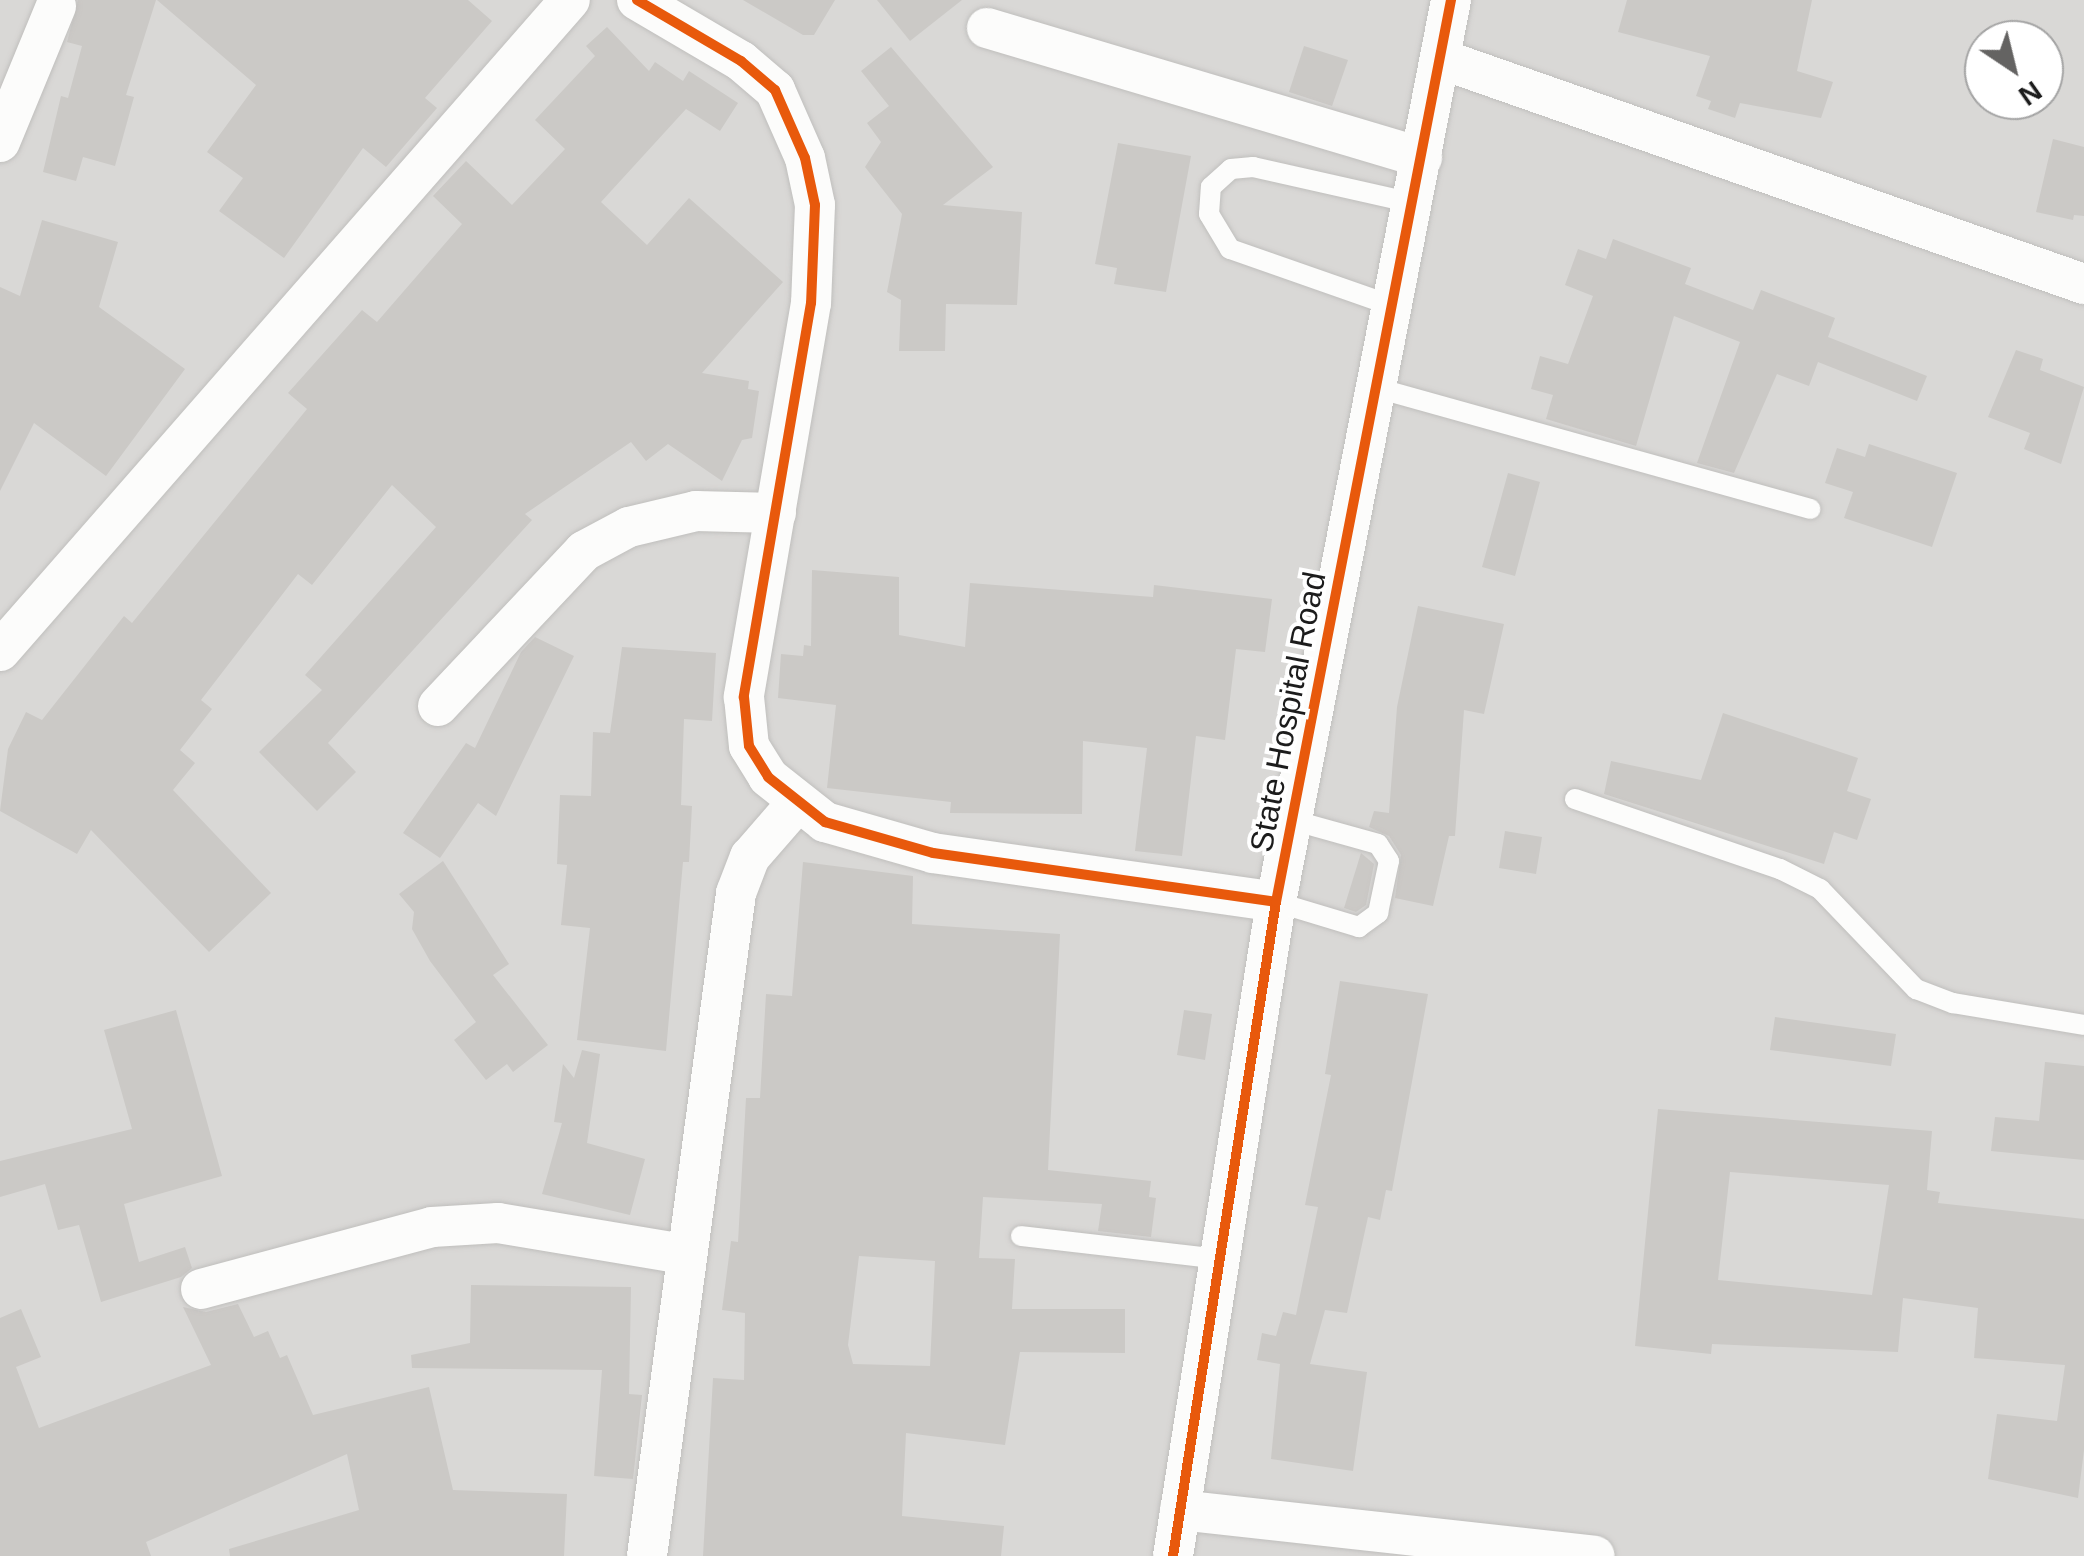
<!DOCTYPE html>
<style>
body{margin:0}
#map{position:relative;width:2084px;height:1556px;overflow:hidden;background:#eae8e5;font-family:Arial,sans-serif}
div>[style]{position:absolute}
.residential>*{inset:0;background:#d9d8d6}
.building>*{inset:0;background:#cbc9c6}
.roads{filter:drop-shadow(0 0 2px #c0bfbd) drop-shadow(0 0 2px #c0bfbd)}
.lane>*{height:20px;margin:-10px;padding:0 10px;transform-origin:10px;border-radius:10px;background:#fcfcfb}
.street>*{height:40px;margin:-20px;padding:0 20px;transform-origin:20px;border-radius:20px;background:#fcfcfb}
.cycleway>*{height:10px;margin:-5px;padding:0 5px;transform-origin:5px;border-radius:5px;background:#e8590c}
span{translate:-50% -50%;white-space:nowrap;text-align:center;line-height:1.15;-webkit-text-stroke:8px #fff;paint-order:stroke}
.street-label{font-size:32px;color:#1c1c1c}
.north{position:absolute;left:1964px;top:20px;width:100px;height:100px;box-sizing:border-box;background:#fff;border:2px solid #a4a4a4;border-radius:50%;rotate:145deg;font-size:28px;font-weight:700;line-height:40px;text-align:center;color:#1c1c1c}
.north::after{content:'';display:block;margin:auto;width:35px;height:45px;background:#646362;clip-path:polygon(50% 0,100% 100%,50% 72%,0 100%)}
</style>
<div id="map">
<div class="residential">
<div style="clip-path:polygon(evenodd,0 0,2084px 0,2084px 1556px,0 1556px,0 0,1984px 40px,2044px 40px,2044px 100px,1984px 100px,1984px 40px)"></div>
</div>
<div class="building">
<div style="clip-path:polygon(78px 0,156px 0,126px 95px,134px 97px,115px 166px,83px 157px,76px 181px,43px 172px,61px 96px,68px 98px,82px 46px,67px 42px)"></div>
<div style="clip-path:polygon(157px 0,468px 0,492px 21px,425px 98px,437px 108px,386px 167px,363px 148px,284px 258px,219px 211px,243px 178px,207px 152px,256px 85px)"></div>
<div style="clip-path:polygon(743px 0,835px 0,814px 35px,803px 35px)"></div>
<div style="clip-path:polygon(877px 0,962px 0,910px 41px)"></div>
<div style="clip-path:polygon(1627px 0,1812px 0,1797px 71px,1833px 82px,1821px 118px,1740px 103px,1735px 118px,1708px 109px,1711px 101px,1696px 96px,1710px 56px,1618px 32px)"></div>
<div style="clip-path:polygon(607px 27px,649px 71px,655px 62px,683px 81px,689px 71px,738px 103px,720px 131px,686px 109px,601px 202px,647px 245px,689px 198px,783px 282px,702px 373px,749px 381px,748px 389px,759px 391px,752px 438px,742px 440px,722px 481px,668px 444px,646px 461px,631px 442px,525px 514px,532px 520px,328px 743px,356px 772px,317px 811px,259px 752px,322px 690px,305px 675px,436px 527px,392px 485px,312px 585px,298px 574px,201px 700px,212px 709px,180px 750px,195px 763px,173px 790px,271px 893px,209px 952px,91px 830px,77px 854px,0 811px,8px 749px,26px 712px,42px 720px,124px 616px,132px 623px,307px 409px,288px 393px,362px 310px,377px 322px,462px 224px,433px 196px,466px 161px,512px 205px,565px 149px,535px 120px,595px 56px,586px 46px)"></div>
<div style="clip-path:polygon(1304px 46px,1348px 60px,1332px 106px,1289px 92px)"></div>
<div style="clip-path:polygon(891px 47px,993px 167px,943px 205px,1022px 212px,1017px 305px,946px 304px,945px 351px,899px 351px,901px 300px,887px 292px,902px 214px,865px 167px,881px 142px,867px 123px,889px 106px,861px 71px)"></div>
<div style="clip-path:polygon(2053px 139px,2084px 147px,2084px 216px,2074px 215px,2073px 220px,2036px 212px)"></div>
<div style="clip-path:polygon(1118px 143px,1191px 156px,1166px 292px,1114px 284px,1117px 268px,1095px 264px)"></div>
<div style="clip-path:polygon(42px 220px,118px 242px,99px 307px,185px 369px,106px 476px,34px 423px,0 491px,0 287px,20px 296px)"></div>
<div style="clip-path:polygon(1613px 239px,1691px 268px,1685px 284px,1753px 310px,1761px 290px,1835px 318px,1828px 337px,1927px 376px,1917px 401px,1818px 362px,1809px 386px,1777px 374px,1734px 473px,1697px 463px,1740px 342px,1674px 316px,1636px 446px,1546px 419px,1553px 395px,1531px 389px,1540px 356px,1568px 364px,1593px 296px,1565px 285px,1578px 249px,1606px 259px)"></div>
<div style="clip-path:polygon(2016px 350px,2043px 359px,2040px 370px,2084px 387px,2061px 464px,2024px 449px,2030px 433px,1988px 417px)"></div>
<div style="clip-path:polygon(1869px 444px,1957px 473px,1932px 547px,1844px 518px,1853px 492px,1825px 483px,1837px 448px,1865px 457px)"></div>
<div style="clip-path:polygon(1508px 473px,1540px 482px,1515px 576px,1482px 567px)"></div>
<div style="clip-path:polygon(812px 570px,899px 577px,899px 635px,965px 647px,970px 583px,1153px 597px,1154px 585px,1272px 599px,1265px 652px,1236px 649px,1225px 740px,1196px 736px,1182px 856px,1135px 851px,1147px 748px,1083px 741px,1082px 814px,950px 813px,951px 802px,827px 788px,836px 705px,778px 698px,781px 654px,803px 656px,804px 645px,811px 646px)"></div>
<div style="clip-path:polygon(1418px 606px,1504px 624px,1484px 714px,1464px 710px,1455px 836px,1449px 836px,1433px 906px,1395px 898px,1401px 855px,1389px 836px,1369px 827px,1374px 811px,1389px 813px,1397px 707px)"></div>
<div style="clip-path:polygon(535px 637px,574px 656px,496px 816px,478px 803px,440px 858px,403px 833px,466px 743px,475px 748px,521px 652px)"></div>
<div style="clip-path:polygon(622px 647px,716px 653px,712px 721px,684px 719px,681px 805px,692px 806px,689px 862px,683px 862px,666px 1051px,577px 1040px,590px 928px,561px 925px,567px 865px,557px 864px,560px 795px,591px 796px,593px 732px,610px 733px)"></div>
<div style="clip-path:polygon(1723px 713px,1858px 758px,1847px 791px,1871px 799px,1857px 840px,1834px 832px,1824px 864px,1604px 794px,1611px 761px,1701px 780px)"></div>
<div style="clip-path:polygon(1505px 831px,1542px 837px,1536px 874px,1499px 868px)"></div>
<div style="clip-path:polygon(1361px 853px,1374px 864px,1366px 905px,1356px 912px,1344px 908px)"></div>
<div style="clip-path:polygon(443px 861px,509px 964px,493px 975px,548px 1045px,513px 1072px,507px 1064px,486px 1080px,454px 1040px,476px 1022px,430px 961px,412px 929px,414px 912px,399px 894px)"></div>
<div style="clip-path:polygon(evenodd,803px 862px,913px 876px,912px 924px,1060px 934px,1048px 1170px,1151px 1181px,1149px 1197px,1156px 1198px,1151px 1237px,1098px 1231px,1102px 1204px,983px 1197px,979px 1258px,1015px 1259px,1012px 1309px,1125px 1309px,1125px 1353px,1020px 1352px,1005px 1445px,906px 1433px,902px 1516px,1004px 1526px,1001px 1556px,703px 1556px,713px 1378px,744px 1380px,745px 1313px,722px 1310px,731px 1241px,738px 1242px,746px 1098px,760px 1098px,766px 994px,792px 996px,803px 862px,859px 1256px,935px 1261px,930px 1366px,853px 1364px,848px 1345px,859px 1256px)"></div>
<div style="clip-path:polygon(1340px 981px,1428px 994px,1392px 1191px,1386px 1190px,1380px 1220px,1368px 1217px,1347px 1313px,1325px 1310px,1310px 1364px,1367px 1372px,1353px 1471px,1271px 1459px,1280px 1364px,1257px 1360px,1262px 1333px,1276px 1336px,1283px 1312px,1296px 1315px,1318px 1207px,1305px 1205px,1331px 1075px,1325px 1074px)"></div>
<div style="clip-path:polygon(176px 1010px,222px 1176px,124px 1204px,139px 1262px,185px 1247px,192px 1268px,181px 1277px,101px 1302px,79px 1225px,58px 1230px,45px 1184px,0 1197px,0 1161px,132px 1129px,104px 1030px)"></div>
<div style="clip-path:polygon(1184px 1010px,1212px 1014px,1205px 1060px,1177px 1055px)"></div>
<div style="clip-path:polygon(1775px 1017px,1896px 1034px,1891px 1066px,1770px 1050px)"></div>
<div style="clip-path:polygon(582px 1050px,600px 1054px,587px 1143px,645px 1159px,630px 1215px,542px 1194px,562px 1123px,554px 1122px,563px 1064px,574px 1078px)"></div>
<div style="clip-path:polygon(2045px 1062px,2084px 1066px,2084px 1160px,1991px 1151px,1995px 1117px,2039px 1121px)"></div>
<div style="clip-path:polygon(evenodd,1658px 1109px,1932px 1131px,1927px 1190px,1940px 1192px,1938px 1203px,2084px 1219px,2084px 1450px,2078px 1498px,1988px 1479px,1997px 1414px,2057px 1421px,2065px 1365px,1974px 1358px,1978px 1308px,1903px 1298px,1898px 1352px,1712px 1344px,1711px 1354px,1635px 1346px,1658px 1109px,1730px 1172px,1889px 1185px,1872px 1295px,1718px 1280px,1730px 1172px)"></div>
<div style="clip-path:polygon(471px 1285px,631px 1287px,629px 1394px,642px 1395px,633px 1479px,594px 1476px,602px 1370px,412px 1368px,411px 1355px,470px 1343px)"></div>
<div style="clip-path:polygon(238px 1304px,254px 1337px,268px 1331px,280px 1358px,287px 1355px,313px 1415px,429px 1387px,453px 1490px,567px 1494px,564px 1556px,230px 1556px,229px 1549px,359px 1510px,347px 1454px,146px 1542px,151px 1556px,0 1556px,0 1318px,21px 1309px,41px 1357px,16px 1367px,39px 1428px,211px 1365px,183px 1307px,206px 1312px)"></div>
</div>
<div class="roads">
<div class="lane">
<div style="left:1393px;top:306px;width:173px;rotate:-160.7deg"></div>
<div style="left:1230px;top:249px;width:41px;rotate:-121deg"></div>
<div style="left:1209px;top:214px;width:27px;rotate:-86deg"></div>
<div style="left:1211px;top:187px;width:27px;rotate:-42deg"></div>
<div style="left:1231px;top:169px;width:22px;rotate:-5deg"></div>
<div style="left:1253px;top:167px;width:164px;rotate:12.7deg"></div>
<div style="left:1377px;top:388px;width:450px;rotate:15.6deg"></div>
<div style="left:1575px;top:799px;width:217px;rotate:18.9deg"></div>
<div style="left:1780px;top:869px;width:45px;rotate:26.6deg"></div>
<div style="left:1820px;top:889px;width:139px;rotate:46.2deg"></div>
<div style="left:1916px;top:989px;width:40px;rotate:21deg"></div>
<div style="left:1953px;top:1003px;width:133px;rotate:9.5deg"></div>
<div style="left:1276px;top:902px;width:87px;rotate:16.8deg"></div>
<div style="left:1359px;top:927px;width:24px;rotate:-36deg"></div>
<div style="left:1378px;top:913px;width:53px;rotate:-78.1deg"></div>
<div style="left:1389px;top:861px;width:20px;rotate:-123deg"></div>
<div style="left:1378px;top:844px;width:89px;rotate:-164.4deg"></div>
<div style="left:1021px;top:1236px;width:200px;rotate:6.6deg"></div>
</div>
<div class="street">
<div style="left:637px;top:0;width:121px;rotate:30.4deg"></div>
<div style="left:741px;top:61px;width:45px;rotate:40.5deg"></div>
<div style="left:775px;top:90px;width:74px;rotate:66.2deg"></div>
<div style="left:805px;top:158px;width:48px;rotate:78deg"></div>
<div style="left:815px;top:205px;width:98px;rotate:92.3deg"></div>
<div style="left:811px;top:303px;width:400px;rotate:99.7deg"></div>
<div style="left:744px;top:697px;width:49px;rotate:84.2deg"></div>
<div style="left:749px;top:746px;width:36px;rotate:58deg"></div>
<div style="left:768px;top:777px;width:73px;rotate:38.3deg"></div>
<div style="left:825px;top:822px;width:112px;rotate:16deg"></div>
<div style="left:933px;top:853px;width:346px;rotate:8.1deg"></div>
<div style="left:987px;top:28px;width:454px;rotate:16.6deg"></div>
<div style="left:1441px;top:59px;width:681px;rotate:19.29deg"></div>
<div style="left:0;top:142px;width:147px;rotate:-67.6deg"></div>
<div style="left:0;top:651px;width:865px;rotate:-48.8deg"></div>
<div style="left:438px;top:706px;width:213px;rotate:-46.7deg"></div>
<div style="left:584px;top:551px;width:51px;rotate:-28.1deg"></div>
<div style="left:629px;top:527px;width:69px;rotate:-13.4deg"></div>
<div style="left:696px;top:511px;width:80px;rotate:1.4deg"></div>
<div style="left:201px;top:1289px;width:239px;rotate:-15deg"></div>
<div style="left:432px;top:1227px;width:66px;rotate:-3.5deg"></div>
<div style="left:498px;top:1223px;width:188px;rotate:9.5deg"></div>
<div style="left:1180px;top:1510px;width:417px;rotate:6.3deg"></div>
<div style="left:647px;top:1556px;width:669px;rotate:-82.35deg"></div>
<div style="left:736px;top:893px;width:39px;rotate:-69deg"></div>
<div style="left:750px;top:857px;width:70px;rotate:-49deg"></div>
<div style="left:1173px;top:1556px;width:662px;rotate:-81.05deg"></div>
<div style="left:1276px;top:902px;width:919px;rotate:-79.02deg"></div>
</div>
</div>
<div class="cycleway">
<div style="left:637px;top:0;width:121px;rotate:30.4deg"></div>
<div style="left:741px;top:61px;width:45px;rotate:40.5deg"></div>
<div style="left:775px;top:90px;width:74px;rotate:66.2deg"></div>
<div style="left:805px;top:158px;width:48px;rotate:78deg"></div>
<div style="left:815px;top:205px;width:98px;rotate:92.3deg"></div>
<div style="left:811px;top:303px;width:400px;rotate:99.7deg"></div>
<div style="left:744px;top:697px;width:49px;rotate:84.2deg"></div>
<div style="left:749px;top:746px;width:36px;rotate:58deg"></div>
<div style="left:768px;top:777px;width:73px;rotate:38.3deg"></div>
<div style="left:825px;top:822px;width:112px;rotate:16deg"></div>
<div style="left:933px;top:853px;width:346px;rotate:8.1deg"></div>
<div style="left:1173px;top:1556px;width:662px;rotate:-81.05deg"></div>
<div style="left:1276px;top:902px;width:919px;rotate:-79.02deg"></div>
</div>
<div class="street-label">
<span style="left:1288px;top:712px;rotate:-79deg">State Hospital Road</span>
</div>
<div class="north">N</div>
</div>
